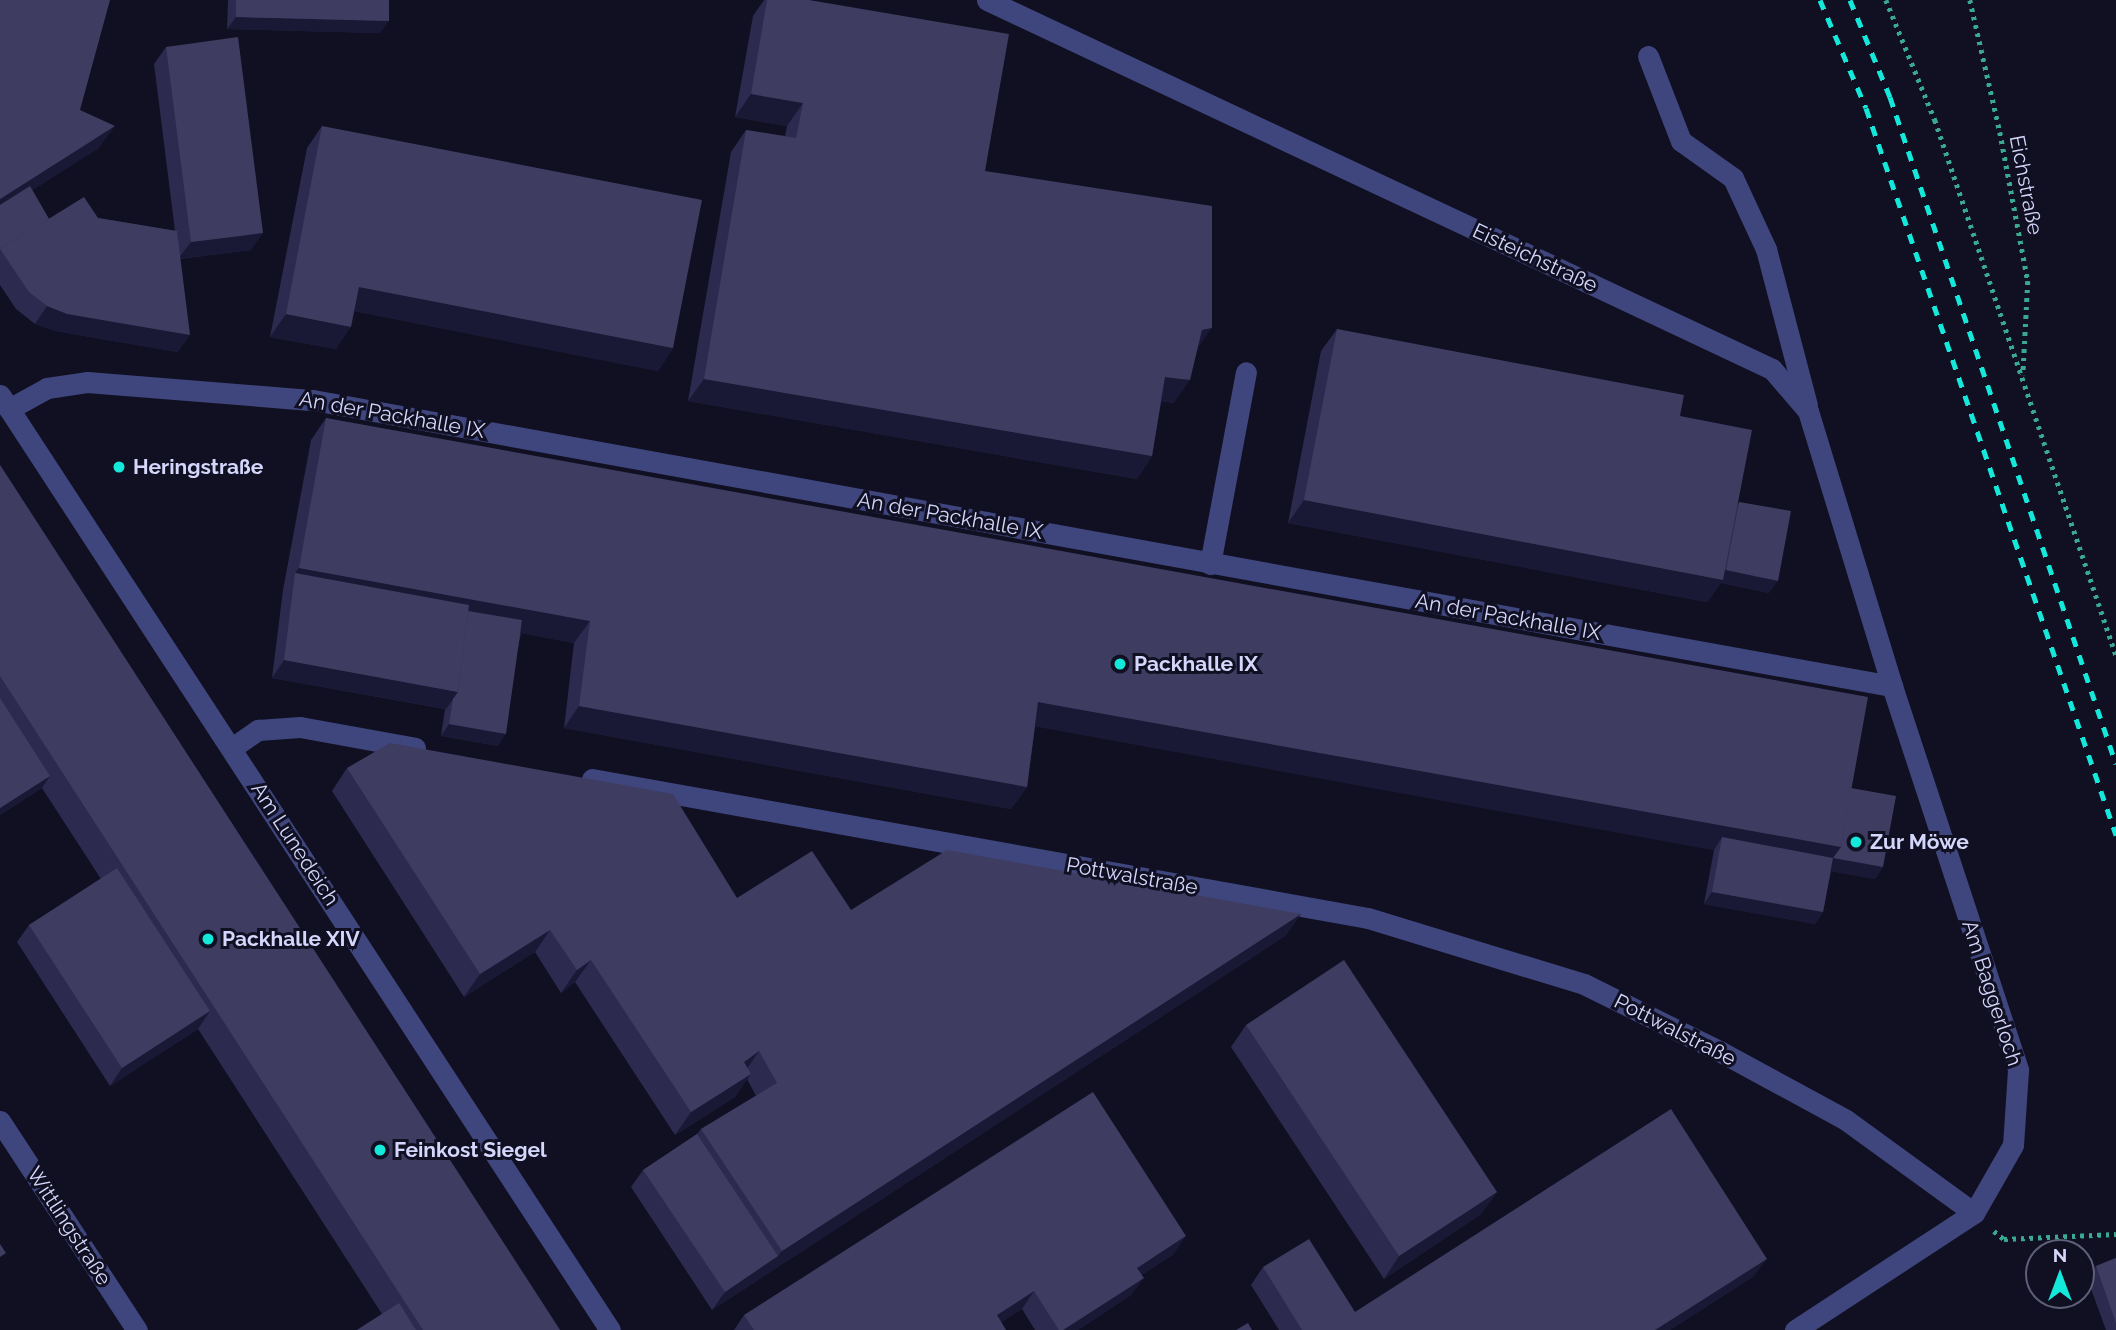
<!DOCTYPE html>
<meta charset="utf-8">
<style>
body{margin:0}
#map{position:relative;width:2116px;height:1330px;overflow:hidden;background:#101022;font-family:Raleway,sans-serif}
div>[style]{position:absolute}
.path>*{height:4.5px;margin-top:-2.25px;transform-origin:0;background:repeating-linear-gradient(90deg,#39aa91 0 3.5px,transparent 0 8.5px)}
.minor>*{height:21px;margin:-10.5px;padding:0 10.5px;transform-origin:10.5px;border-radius:10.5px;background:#3f467d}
.rail>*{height:5px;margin-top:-2.5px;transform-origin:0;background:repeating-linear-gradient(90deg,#14e8da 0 10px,transparent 0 19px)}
.wall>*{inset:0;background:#2c2a4e}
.shaded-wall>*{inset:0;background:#191835}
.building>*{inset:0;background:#3e3c61}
.dots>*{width:19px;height:19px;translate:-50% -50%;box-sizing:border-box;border:4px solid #101022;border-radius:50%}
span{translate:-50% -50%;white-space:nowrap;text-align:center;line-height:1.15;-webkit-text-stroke:6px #101022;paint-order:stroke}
.street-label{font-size:21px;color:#d4d6fb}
.poi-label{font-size:21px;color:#d4d6fb;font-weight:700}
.left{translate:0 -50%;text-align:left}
.north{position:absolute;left:2025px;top:1239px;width:70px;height:70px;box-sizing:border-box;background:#101022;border:2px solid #5e5f79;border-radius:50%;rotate:0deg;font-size:19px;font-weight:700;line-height:28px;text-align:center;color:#d4d6fb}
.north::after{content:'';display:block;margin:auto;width:24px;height:32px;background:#14e8da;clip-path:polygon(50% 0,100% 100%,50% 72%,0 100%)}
</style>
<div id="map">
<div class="path">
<div style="left:1886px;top:0;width:130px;rotate:67.8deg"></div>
<div style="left:1935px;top:120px;width:565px;rotate:71.31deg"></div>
<div style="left:1970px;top:0;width:135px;rotate:77.2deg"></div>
<div style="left:2000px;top:132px;width:152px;rotate:79.4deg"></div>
<div style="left:2028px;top:281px;width:94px;rotate:93deg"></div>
<div style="left:1994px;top:1231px;width:13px;rotate:39deg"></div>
<div style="left:2004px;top:1239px;width:112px;rotate:-2.6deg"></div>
</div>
<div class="minor">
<div style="left:987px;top:0;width:867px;rotate:25.18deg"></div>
<div style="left:1772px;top:369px;width:55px;rotate:49.4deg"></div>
<div style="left:1808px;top:411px;width:288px;rotate:73deg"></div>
<div style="left:1892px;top:686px;width:404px;rotate:71.8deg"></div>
<div style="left:2018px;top:1070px;width:75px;rotate:93.8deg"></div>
<div style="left:2013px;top:1145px;width:78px;rotate:119.8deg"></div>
<div style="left:1974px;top:1213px;width:214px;rotate:146.8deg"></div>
<div style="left:1648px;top:56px;width:91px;rotate:68.8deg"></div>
<div style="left:1681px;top:141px;width:64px;rotate:35.4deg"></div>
<div style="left:1733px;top:178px;width:78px;rotate:65.1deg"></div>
<div style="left:1766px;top:249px;width:161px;rotate:75.3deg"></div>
<div style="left:0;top:395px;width:1116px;rotate:56.88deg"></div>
<div style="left:9px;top:409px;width:43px;rotate:-28.9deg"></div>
<div style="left:47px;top:388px;width:40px;rotate:-8.5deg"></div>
<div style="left:87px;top:382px;width:227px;rotate:4.6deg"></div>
<div style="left:313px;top:400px;width:1605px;rotate:10.27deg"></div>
<div style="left:1210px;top:564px;width:195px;rotate:-79.4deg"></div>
<div style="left:232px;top:748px;width:32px;rotate:-35deg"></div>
<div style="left:258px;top:730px;width:42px;rotate:-4.1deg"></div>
<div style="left:300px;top:727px;width:117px;rotate:10.3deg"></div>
<div style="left:592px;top:779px;width:788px;rotate:10.16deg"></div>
<div style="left:1368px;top:918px;width:226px;rotate:17deg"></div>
<div style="left:1584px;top:984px;width:153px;rotate:26.4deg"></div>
<div style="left:1721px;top:1052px;width:142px;rotate:28.5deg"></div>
<div style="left:1846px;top:1120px;width:158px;rotate:36deg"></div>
<div style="left:0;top:1121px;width:250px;rotate:56.8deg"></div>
</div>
<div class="rail">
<div style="left:1820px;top:0;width:117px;rotate:66.9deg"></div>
<div style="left:1866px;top:108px;width:769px;rotate:71.02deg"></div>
<div style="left:1850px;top:0;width:105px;rotate:67.6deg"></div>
<div style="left:1890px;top:97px;width:704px;rotate:71.28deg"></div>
</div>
<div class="wall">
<div style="clip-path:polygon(0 0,80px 110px,99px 148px,32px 190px,49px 219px,98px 218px,175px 231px,154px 64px,166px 47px,251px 250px,180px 259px,178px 352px,55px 331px,35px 324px,16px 309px,0 285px)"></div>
<div style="clip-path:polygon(228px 0,389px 0,380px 33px,227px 29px)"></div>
<div style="clip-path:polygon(764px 0,809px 0,985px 171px,1197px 348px,1174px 403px,1161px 401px,1152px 456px,1137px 479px,688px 401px,731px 152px,746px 130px,785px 136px,787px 126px,735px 117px,753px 16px)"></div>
<div style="clip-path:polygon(322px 126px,673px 348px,658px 371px,354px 311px,336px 349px,270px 337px,307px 148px)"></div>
<div style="clip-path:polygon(1337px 329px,1680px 416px,1738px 503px,1769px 593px,1721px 583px,1707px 602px,1288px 523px,1321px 351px)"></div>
<div style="clip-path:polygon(326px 418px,1851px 788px,1883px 867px,1875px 879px,1831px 871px,1823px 912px,1815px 924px,1704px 904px,1714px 850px,1035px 726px,1027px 787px,1011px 809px,564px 728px,574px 643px,521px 633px,498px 746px,441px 736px,445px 709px,272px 678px,283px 590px,311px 440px)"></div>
<div style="clip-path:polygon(0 465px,560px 1330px,357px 1330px,382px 1314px,198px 1029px,110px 1086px,17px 942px,29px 925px,101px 879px,42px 788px,0 815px)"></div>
<div style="clip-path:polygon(347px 768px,737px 898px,851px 910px,1301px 914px,1285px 936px,712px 1310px,631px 1187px,643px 1170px,697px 1134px,701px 1129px,756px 1096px,747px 1079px,735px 1097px,675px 1135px,575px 982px,561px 993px,535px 952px,464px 997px,332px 791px)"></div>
<div style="clip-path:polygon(1246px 1025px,1497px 1192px,1481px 1214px,1384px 1279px,1231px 1047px)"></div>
<div style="clip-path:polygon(1174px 1254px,1141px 1275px,1131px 1295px,1078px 1330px,1035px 1330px,1022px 1309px,1001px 1322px,1006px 1330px,734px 1330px,744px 1315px)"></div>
<div style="clip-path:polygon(2116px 1258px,2116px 1330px,2106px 1330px,2087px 1278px,2096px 1266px)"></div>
<div style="clip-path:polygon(1263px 1267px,1355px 1312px,1754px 1276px,1670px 1330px,1279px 1330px,1251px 1285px)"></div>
</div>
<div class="shaded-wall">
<div style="clip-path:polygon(236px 17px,389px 21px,380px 33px,227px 29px)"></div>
<div style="clip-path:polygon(751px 94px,803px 103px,787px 126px,735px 117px)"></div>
<div style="clip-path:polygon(115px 126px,99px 148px,0 211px,0 199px)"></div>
<div style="clip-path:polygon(263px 233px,251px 250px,178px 259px,191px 242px)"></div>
<div style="clip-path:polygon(359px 287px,673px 348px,658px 371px,344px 309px)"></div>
<div style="clip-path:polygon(47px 306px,190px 335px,178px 352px,55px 331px,35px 324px)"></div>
<div style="clip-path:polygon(286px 314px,351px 327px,336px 349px,270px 337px)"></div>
<div style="clip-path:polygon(1212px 328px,1196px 350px,1202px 330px)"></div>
<div style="clip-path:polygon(1165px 377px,1190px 380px,1174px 403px,1149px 399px)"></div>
<div style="clip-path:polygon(704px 379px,1152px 456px,1137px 479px,688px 401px)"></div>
<div style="clip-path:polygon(1304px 500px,1719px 579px,1726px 570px,1778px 581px,1769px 593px,1721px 583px,1707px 602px,1288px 523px)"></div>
<div style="clip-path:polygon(299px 568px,590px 621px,574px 643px,463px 623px,295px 573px)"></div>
<div style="clip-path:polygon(284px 660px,458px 692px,446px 709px,272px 678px)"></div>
<div style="clip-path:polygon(1038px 702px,1841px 847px,1883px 867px,1875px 879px,1720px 851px,1722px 837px,1714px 850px,1022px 724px)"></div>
<div style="clip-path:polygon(579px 706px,1027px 787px,1011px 809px,564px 728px)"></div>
<div style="clip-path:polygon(449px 724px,506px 734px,498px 746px,441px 736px)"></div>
<div style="clip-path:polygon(50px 776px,42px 788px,0 815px,0 808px)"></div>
<div style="clip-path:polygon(1712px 892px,1823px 912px,1815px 924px,1704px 904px)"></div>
<div style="clip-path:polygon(1301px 914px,1285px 936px,712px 1310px,725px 1292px,778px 1256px,782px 1251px)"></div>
<div style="clip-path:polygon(550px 930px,535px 952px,464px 997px,480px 974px)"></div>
<div style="clip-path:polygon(591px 960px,575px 982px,561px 993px,577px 970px)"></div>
<div style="clip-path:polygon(210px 1011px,198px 1029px,110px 1086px,122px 1068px)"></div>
<div style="clip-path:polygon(759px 1051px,744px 1073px,744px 1062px)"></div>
<div style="clip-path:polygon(751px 1074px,735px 1097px,675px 1135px,691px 1112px)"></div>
<div style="clip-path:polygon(1497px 1192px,1481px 1214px,1384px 1279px,1399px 1256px)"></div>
<div style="clip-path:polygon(1186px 1236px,1174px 1254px,1124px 1285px,1137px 1268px)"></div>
<div style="clip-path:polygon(1767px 1259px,1754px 1276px,1670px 1330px,1655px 1330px)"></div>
<div style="clip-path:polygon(1144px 1278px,1131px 1295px,1078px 1330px,1063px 1330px)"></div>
<div style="clip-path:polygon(1034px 1291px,1022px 1309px,989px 1330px,997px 1315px)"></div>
</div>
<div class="building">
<div style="clip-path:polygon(0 0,110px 0,80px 110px,115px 126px,0 199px)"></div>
<div style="clip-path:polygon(236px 0,389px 0,389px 21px,236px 17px)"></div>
<div style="clip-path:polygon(767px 0,809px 0,1009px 34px,985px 171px,1212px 206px,1212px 328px,1202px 330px,1190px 380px,1165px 377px,1152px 456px,704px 379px,746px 130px,796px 138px,803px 103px,751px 94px)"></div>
<div style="clip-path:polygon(238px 37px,263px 233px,191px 242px,166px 47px)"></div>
<div style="clip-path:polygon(322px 126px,702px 200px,673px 348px,359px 287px,351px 327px,286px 314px)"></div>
<div style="clip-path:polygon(30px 186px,49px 219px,0 249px,0 205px)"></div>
<div style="clip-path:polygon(84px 197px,98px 218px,177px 231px,190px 335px,67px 314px,47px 306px,29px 292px,0 249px)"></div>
<div style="clip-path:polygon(1337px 329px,1684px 395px,1680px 416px,1752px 430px,1723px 580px,1304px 500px)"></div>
<div style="clip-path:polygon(326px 418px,1868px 697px,1841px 847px,1038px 702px,1027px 787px,579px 706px,590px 621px,299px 568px)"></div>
<div style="clip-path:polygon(0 465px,560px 1330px,423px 1330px,0 676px)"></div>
<div style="clip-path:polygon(1739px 502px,1791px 511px,1778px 581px,1726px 570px)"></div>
<div style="clip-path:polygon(295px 573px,469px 605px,458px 692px,284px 660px)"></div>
<div style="clip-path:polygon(468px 611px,522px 620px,506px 734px,449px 724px,453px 699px,458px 692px)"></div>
<div style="clip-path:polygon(0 698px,50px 776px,0 808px)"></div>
<div style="clip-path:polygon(390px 743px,673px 794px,737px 898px,812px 851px,851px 910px,947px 850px,1301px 914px,782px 1251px,701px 1129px,777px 1083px,759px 1051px,744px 1062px,751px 1074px,691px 1112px,591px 960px,577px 970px,550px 930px,480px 974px,347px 768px)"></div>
<div style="clip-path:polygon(1851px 788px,1896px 796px,1883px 867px,1833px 858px,1841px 847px)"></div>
<div style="clip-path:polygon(1722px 837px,1833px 858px,1823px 912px,1712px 892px)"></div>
<div style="clip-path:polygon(117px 868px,210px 1011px,122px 1068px,29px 925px)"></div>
<div style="clip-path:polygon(1344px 960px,1497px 1192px,1399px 1256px,1246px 1025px)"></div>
<div style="clip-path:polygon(1093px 1092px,1186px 1236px,1137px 1268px,1144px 1278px,1063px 1330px,1059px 1330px,1034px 1291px,997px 1315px,1006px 1330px,754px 1330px,744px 1315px)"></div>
<div style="clip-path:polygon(1671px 1109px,1767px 1259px,1655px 1330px,1302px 1330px,1263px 1267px,1309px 1239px,1355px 1312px)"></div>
<div style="clip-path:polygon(697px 1134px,778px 1256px,725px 1292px,643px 1170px)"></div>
<div style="clip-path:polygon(0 1244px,6px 1253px,0 1257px)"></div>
<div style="clip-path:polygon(2116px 1258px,2116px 1323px,2096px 1266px)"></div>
<div style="clip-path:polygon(399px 1303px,416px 1330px,357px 1330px)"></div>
<div style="clip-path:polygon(1248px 1323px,1252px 1330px,1236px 1330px)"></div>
</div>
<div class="dots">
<div style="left:119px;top:467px;background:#14e8da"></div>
<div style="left:1120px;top:664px;background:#14e8da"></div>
<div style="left:1856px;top:842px;background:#14e8da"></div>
<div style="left:208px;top:939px;background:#14e8da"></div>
<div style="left:380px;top:1150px;background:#14e8da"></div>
</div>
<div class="street-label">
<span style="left:2026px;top:185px;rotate:79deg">Eichstraße</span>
<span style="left:1535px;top:258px;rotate:25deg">Eisteichstraße</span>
<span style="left:392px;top:415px;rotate:10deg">An der Packhalle IX</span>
<span style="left:950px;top:516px;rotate:10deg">An der Packhalle IX</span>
<span style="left:1508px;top:617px;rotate:10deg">An der Packhalle IX</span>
<span style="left:295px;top:844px;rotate:57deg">Am Lunedeich</span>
<span style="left:1132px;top:876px;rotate:10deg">Pottwalstraße</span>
<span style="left:1992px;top:993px;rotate:72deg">Am Baggerloch</span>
<span style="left:1675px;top:1030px;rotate:27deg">Pottwalstraße</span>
<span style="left:69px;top:1226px;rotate:57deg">Wittlingstraße</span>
</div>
<div class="poi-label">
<span class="left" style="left:133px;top:467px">Heringstraße</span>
<span class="left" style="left:1134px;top:664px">Packhalle IX</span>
<span class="left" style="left:1870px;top:842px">Zur Möwe</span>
<span class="left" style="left:222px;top:939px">Packhalle XIV</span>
<span class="left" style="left:394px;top:1150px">Feinkost Siegel</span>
</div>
<div class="north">N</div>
</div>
